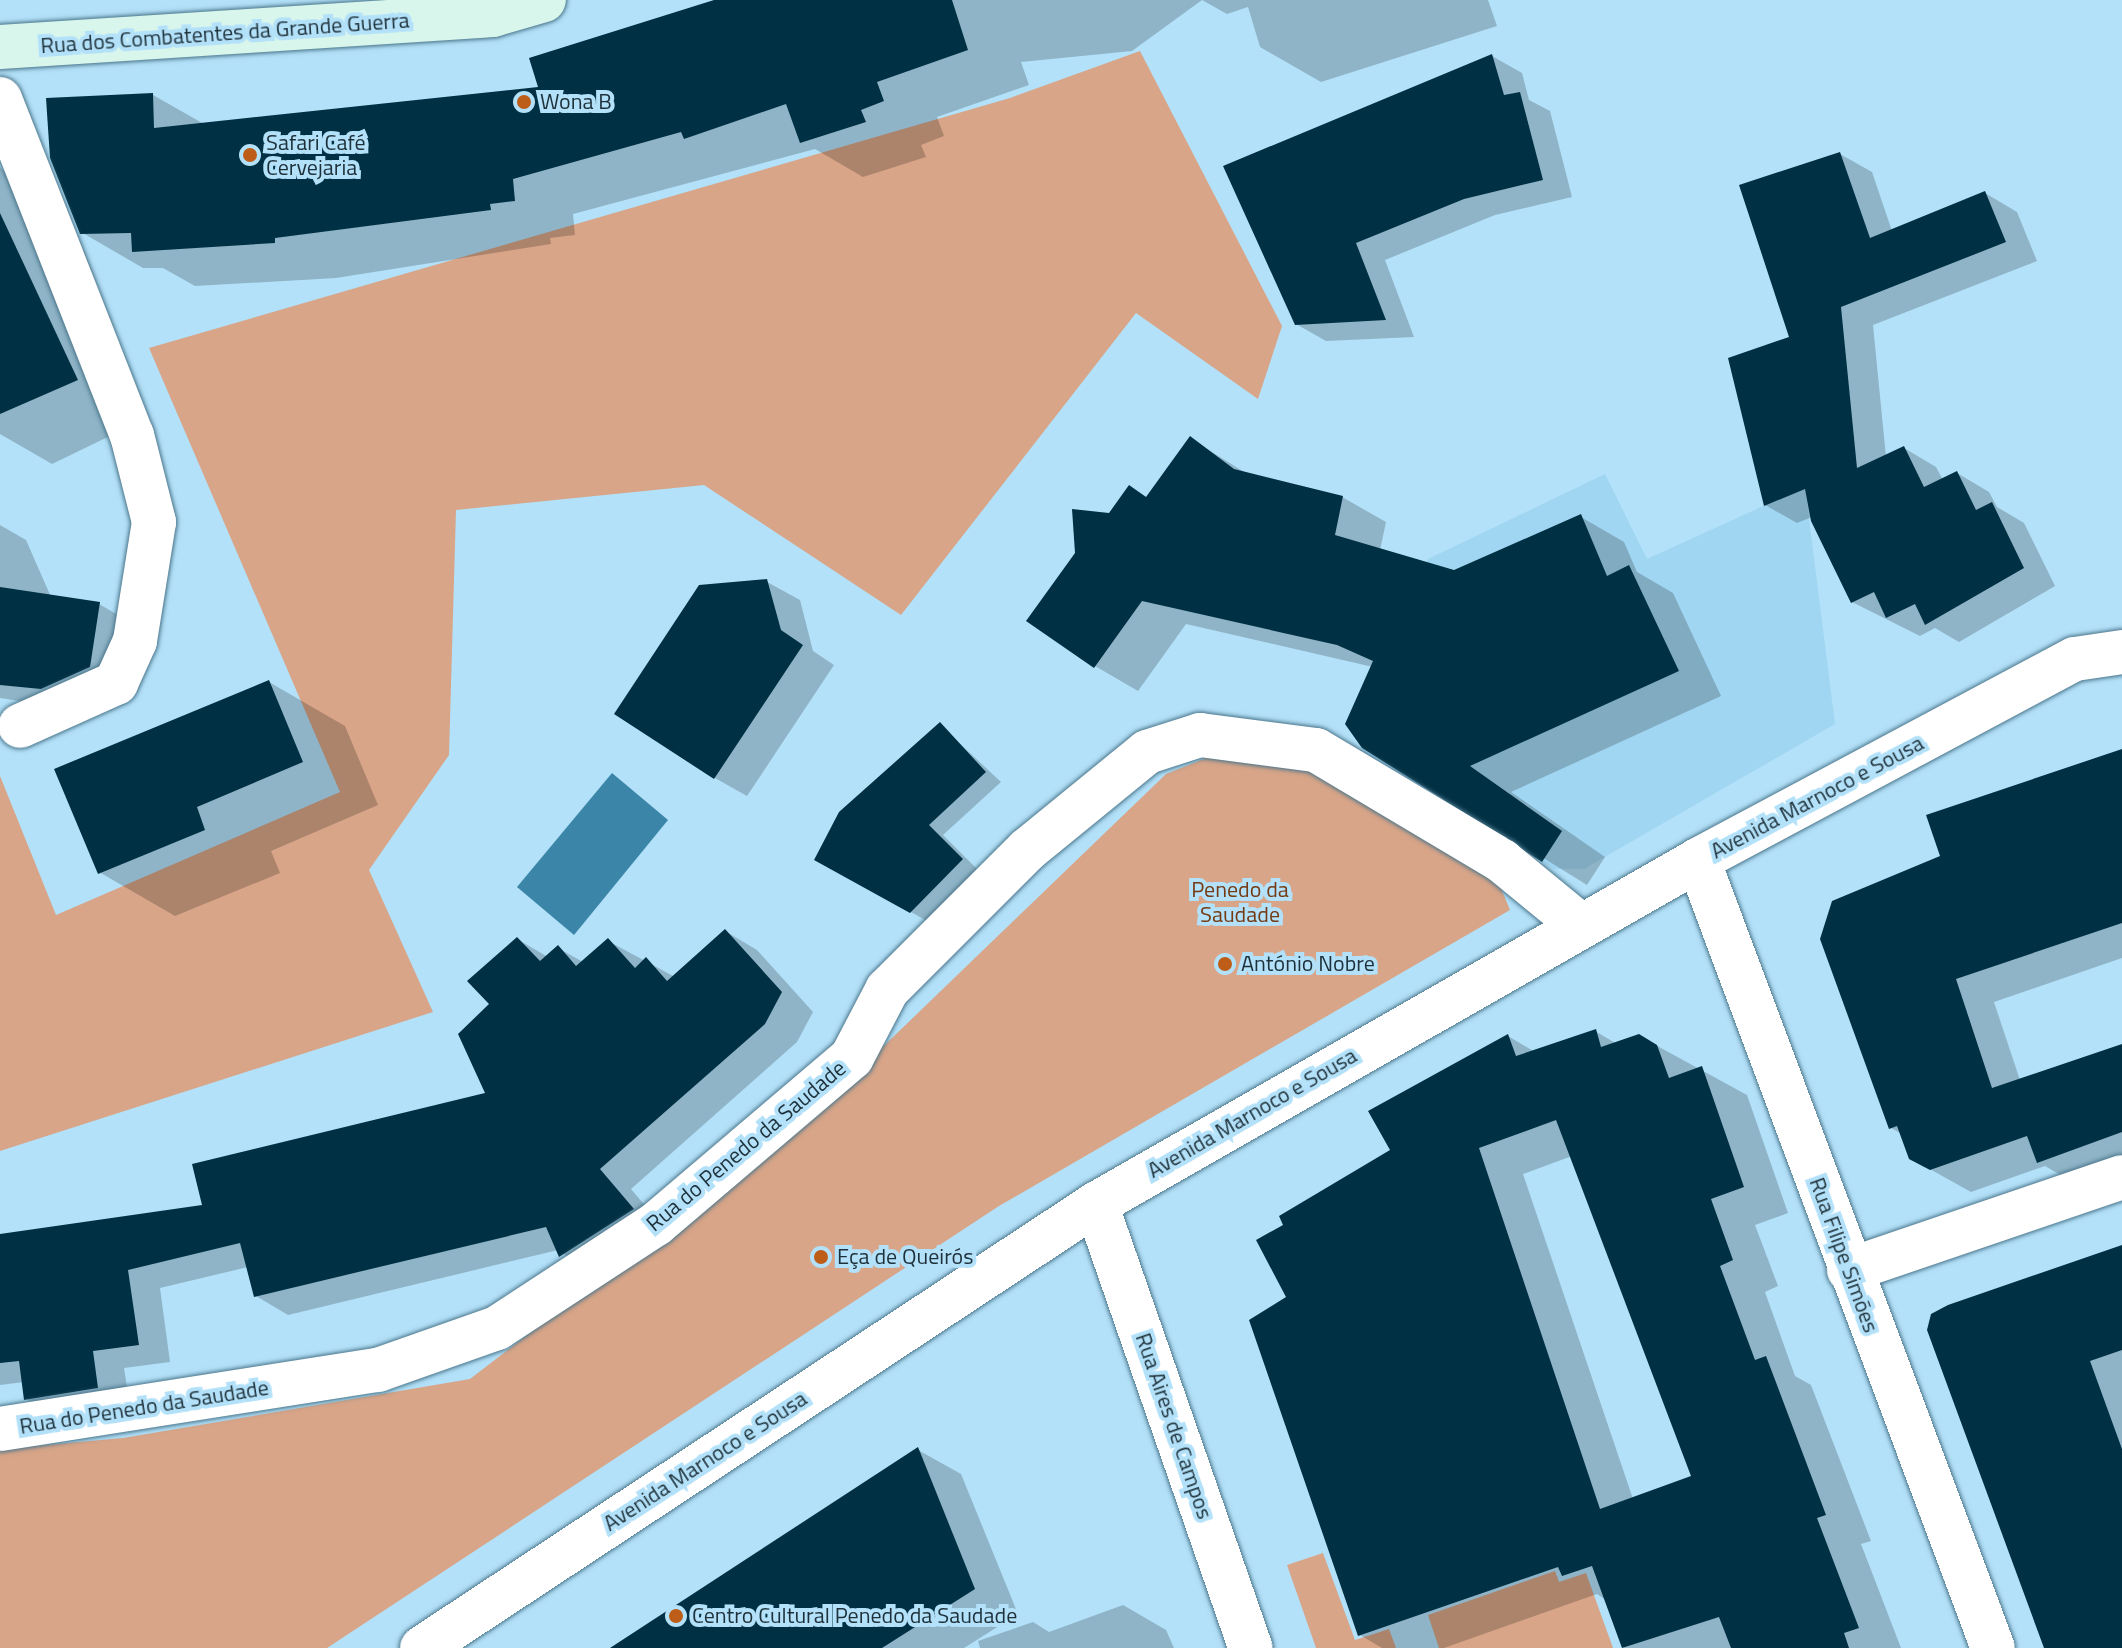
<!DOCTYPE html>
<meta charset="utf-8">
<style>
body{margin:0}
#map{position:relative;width:2122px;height:1648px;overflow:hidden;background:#b3e1f9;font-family:"Titillium Web",sans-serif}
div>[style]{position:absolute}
.built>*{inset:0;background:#a0d6f2}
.green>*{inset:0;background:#d8a588}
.water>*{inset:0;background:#3b86a8}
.shadow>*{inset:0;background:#0003}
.building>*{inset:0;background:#003043}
.roads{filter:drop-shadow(0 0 2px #4b768b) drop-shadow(0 0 2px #4b768b)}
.minor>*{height:44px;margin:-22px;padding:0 22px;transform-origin:22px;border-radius:22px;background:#fff}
.secondary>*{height:44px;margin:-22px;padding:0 22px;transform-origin:22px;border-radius:22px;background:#d8f6ec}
.dots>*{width:22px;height:22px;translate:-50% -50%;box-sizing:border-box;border:4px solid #b3e1f9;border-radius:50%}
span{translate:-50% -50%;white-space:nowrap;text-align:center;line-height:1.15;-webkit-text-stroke:8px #b3e1f9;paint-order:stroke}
.street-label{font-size:22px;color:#1e313a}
.poi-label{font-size:22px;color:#1e313a}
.left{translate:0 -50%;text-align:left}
.park-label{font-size:22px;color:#743a12}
</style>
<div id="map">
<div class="built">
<div style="clip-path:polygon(1605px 474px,1647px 559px,1805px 487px,1835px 724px,1584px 869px,1554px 869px,1370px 760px,1345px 724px,1428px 559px)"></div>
</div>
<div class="green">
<div style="clip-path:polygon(1140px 51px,1282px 326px,1258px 399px,1136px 313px,901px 615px,704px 485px,456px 510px,449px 755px,369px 870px,433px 1012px,0 1151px,0 776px,56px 915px,340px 792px,149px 348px,1010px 98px)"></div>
<div style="clip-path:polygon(1221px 752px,1310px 767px,1498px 881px,1510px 910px,999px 1206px,327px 1648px,0 1648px,0 1449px,123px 1438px,470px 1379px,811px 1116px,1166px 774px)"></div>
<div style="clip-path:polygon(1323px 1553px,1355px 1640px,1389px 1629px,1396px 1648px,1316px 1648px,1287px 1565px)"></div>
<div style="clip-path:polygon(1555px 1571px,1559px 1582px,1586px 1573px,1613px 1648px,1439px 1648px,1428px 1615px)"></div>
</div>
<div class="water">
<div style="clip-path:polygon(612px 773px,668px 820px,574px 935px,517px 887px)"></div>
</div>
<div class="shadow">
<div style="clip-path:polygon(717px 0,1202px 0,1132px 51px,1021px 62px,1029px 85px,937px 117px,944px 136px,921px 145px,926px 157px,863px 177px,815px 149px,573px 214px,575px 235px,550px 238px,551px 244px,336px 278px,195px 286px,163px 268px,143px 268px,81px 232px,153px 95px,204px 124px,541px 89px)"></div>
<div style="clip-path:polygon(1202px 0,1488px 0,1497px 26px,1321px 82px,1260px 47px,1248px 7px,1227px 14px)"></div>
<div style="clip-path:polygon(1492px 56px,1522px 73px,1529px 100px,1550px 111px,1572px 197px,1495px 215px,1385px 260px,1414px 337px,1326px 341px,1296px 324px)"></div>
<div style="clip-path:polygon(1840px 154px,1872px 172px,1892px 231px,1985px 193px,2017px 212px,2037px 261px,1873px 325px,1886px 457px,1904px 448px,1936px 467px,1943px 480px,1957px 473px,1989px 492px,1997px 507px,2024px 523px,2055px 586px,1959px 642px,1935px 628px,1920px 636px,1852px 602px,1812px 517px,1797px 523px,1765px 505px,1792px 338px)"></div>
<div style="clip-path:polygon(0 167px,84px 251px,92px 272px,75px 273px,145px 419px,52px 464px,0 434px)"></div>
<div style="clip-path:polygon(1191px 439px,1249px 475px,1342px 497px,1386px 522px,1380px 550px,1454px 572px,1581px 517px,1624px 542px,1637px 572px,1673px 593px,1721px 696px,1511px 792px,1605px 857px,1587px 885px,1364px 747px,1373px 667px,1186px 624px,1138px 691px,1095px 666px,1110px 515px,1130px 487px,1148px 498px)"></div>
<div style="clip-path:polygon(0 525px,26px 540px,51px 597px,99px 604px,137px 626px,80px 710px,0 698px)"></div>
<div style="clip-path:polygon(767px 582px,800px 600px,813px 651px,834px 665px,747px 796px,715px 778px)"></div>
<div style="clip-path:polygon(269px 682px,345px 726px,378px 805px,271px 851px,280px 873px,175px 916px,99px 872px)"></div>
<div style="clip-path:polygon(940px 725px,1001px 782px,943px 835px,978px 870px,927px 921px,817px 859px)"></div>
<div style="clip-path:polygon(2122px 750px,2122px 958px,1994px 1002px,2020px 1080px,2122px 1046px,2122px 1170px,2078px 1185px,2045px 1166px,1971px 1192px,1910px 1158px,1902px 1134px,1891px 1128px,1943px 857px)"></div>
<div style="clip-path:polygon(725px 931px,757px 950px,813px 1012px,797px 1042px,631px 1189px,664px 1228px,593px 1274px,558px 1250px,288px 1315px,256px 1296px,248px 1267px,160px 1288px,170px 1362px,124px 1368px,130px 1406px,58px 1417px,26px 1399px,24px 1382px,0 1385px,0 1236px,205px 1207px,487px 1094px,492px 1004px,517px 939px,548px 957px,558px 948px,583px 962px,608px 941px,675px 977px)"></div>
<div style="clip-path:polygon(evenodd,1595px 1031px,1617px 1044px,1639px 1036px,1747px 1095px,1788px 1213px,1755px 1225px,1778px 1286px,1765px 1292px,1795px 1376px,1811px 1385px,1871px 1541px,1861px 1544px,1901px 1648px,1624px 1648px,1606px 1600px,1597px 1594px,1444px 1648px,1382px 1648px,1360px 1635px,1289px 1298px,1286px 1226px,1392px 1151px,1508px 1036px,1535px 1052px,1595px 1031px,1572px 1156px,1693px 1477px,1633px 1499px,1523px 1174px,1572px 1156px)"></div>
<div style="clip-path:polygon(2122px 1250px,2122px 1648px,2046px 1648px,1932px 1343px,1933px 1315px)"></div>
<div style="clip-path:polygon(918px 1450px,961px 1474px,1018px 1614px,964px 1648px,637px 1648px)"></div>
<div style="clip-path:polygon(1123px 1605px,1166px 1630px,1174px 1648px,980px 1648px,978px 1641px,1033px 1622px,1049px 1632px)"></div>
</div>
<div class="building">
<div style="clip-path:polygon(714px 0,952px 0,968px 50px,877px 82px,884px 101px,861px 110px,866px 122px,800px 143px,786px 104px,684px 139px,681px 132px,513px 179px,515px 201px,490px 204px,491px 210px,275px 238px,275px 243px,132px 252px,131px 233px,80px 234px,50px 158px,46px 98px,153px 93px,154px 128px,538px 87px,529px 58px)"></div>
<div style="clip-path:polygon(1492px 54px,1504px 95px,1520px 92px,1543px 180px,1464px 199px,1356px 243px,1386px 320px,1295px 325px,1223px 166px)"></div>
<div style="clip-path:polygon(1840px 152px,1870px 238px,1985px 191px,2006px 242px,1841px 307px,1857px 468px,1904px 446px,1924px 487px,1957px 471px,1976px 510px,1992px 502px,2024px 568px,1925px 625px,1915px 604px,1886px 618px,1874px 592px,1851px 603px,1811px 521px,1805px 489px,1764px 506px,1728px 358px,1789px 337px,1739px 185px)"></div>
<div style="clip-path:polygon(0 213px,78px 380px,0 414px)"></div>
<div style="clip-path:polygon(1190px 436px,1234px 469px,1343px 496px,1335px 535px,1454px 570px,1581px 514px,1607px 576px,1629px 565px,1679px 671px,1470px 766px,1562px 831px,1542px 862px,1362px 748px,1345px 724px,1373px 661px,1337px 645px,1142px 601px,1094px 668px,1026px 621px,1075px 553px,1072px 509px,1109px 513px,1129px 485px,1146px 497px)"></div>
<div style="clip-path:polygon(767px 579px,781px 630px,803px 645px,714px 779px,614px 714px,699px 585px)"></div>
<div style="clip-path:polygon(0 587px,100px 602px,90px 667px,41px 689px,0 685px)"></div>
<div style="clip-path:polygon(269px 680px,303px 762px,197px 807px,205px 830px,98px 874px,54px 769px)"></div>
<div style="clip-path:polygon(940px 722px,986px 772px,929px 825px,963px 859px,910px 913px,814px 860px,839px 812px)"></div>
<div style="clip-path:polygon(2122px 749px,2122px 923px,1956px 979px,1992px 1088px,2122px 1044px,2122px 1132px,2037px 1163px,2027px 1136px,1930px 1170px,1909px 1159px,1897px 1126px,1889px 1129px,1820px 939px,1832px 901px,1940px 856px,1926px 815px)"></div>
<div style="clip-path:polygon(725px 929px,782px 992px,765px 1024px,600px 1169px,634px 1209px,559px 1257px,546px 1227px,254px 1297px,240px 1243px,128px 1270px,139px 1345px,93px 1351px,98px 1388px,24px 1400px,19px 1361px,0 1363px,0 1234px,202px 1205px,192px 1164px,485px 1093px,458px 1034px,489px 1004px,467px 981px,517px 937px,540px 961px,558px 945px,576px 966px,608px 938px,635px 968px,646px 957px,667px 981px)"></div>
<div style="clip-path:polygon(evenodd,1596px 1029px,1601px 1047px,1639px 1034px,1657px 1045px,1669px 1078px,1702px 1066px,1744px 1187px,1711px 1199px,1733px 1260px,1720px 1266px,1755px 1360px,1766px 1356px,1826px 1515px,1817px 1518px,1859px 1628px,1844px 1633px,1849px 1648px,1731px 1648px,1719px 1617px,1622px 1648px,1592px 1566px,1562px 1576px,1558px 1567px,1358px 1636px,1249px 1320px,1286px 1297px,1256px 1240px,1283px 1225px,1279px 1216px,1390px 1150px,1368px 1111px,1508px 1034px,1516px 1056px,1596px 1029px,1556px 1120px,1691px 1476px,1600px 1509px,1479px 1148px,1556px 1120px)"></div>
<div style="clip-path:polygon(2122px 1245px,2122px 1350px,2090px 1361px,2122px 1449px,2122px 1648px,2044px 1648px,1927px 1330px,1931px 1314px,1948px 1305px)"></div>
<div style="clip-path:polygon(918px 1447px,975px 1589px,882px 1648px,610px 1648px)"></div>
</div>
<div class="roads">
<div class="minor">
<div style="left:0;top:99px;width:361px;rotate:68.6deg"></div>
<div style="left:132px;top:435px;width:90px;rotate:75.8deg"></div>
<div style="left:154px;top:522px;width:121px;rotate:99.1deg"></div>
<div style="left:135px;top:641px;width:46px;rotate:114.3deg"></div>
<div style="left:116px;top:683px;width:105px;rotate:155.9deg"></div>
<div style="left:1698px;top:860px;width:841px;rotate:69.48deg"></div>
<div style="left:1096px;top:1204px;width:470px;rotate:70.8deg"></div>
<div style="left:1849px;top:1270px;width:288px;rotate:-18.8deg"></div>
<div style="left:0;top:1429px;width:383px;rotate:-8.9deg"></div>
<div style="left:378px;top:1370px;width:126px;rotate:-19.4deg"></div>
<div style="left:497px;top:1328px;width:190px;rotate:-33.2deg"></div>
<div style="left:656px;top:1224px;width:257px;rotate:-40.4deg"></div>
<div style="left:852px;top:1057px;width:76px;rotate:-62.4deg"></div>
<div style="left:887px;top:990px;width:198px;rotate:-45deg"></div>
<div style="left:1027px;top:850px;width:155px;rotate:-39.2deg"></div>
<div style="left:1147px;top:752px;width:56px;rotate:-17.8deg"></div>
<div style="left:1200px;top:735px;width:117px;rotate:7.4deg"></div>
<div style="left:1316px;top:750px;width:217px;rotate:30.8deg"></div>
<div style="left:1502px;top:861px;width:101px;rotate:39.4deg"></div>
<div style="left:422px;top:1648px;width:807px;rotate:-33.38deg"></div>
<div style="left:1096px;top:1204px;width:693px;rotate:-29.74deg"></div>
<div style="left:1698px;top:860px;width:427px;rotate:-28.1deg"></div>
<div style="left:2075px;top:659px;width:48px;rotate:-8.5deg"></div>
</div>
<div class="secondary">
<div style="left:0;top:47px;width:494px;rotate:-3.7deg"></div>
<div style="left:493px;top:15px;width:53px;rotate:-16.4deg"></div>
</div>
</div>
<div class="dots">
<div style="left:524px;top:102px;background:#bd5d17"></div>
<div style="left:250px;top:155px;background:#bd5d17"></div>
<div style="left:1225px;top:964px;background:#bd5d17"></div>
<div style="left:821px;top:1257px;background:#bd5d17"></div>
<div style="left:676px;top:1616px;background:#bd5d17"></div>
</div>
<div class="street-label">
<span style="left:225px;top:33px;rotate:-4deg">Rua dos Combatentes da Grande Guerra</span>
<span style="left:1817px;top:797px;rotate:-28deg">Avenida Marnoco e Sousa</span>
<span style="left:1252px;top:1113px;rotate:-30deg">Avenida Marnoco e Sousa</span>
<span style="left:746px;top:1146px;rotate:-40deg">Rua do Penedo da Saudade</span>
<span style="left:1844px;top:1255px;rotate:70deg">Rua Filipe Simões</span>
<span style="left:144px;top:1407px;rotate:-9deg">Rua do Penedo da Saudade</span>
<span style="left:1174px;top:1426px;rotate:71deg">Rua Aires de Campos</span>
<span style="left:705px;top:1461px;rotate:-33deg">Avenida Marnoco e Sousa</span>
</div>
<div class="poi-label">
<span class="left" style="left:540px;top:102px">Wona B</span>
<span class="left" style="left:266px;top:155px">Safari Café<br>Cervejaria</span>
<span class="left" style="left:1241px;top:964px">António Nobre</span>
<span class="left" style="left:837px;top:1257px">Eça de Queirós</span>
<span class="left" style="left:692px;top:1616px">Centro Cultural Penedo da Saudade</span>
</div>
<div class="park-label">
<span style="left:1240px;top:902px">Penedo da<br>Saudade</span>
</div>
</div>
